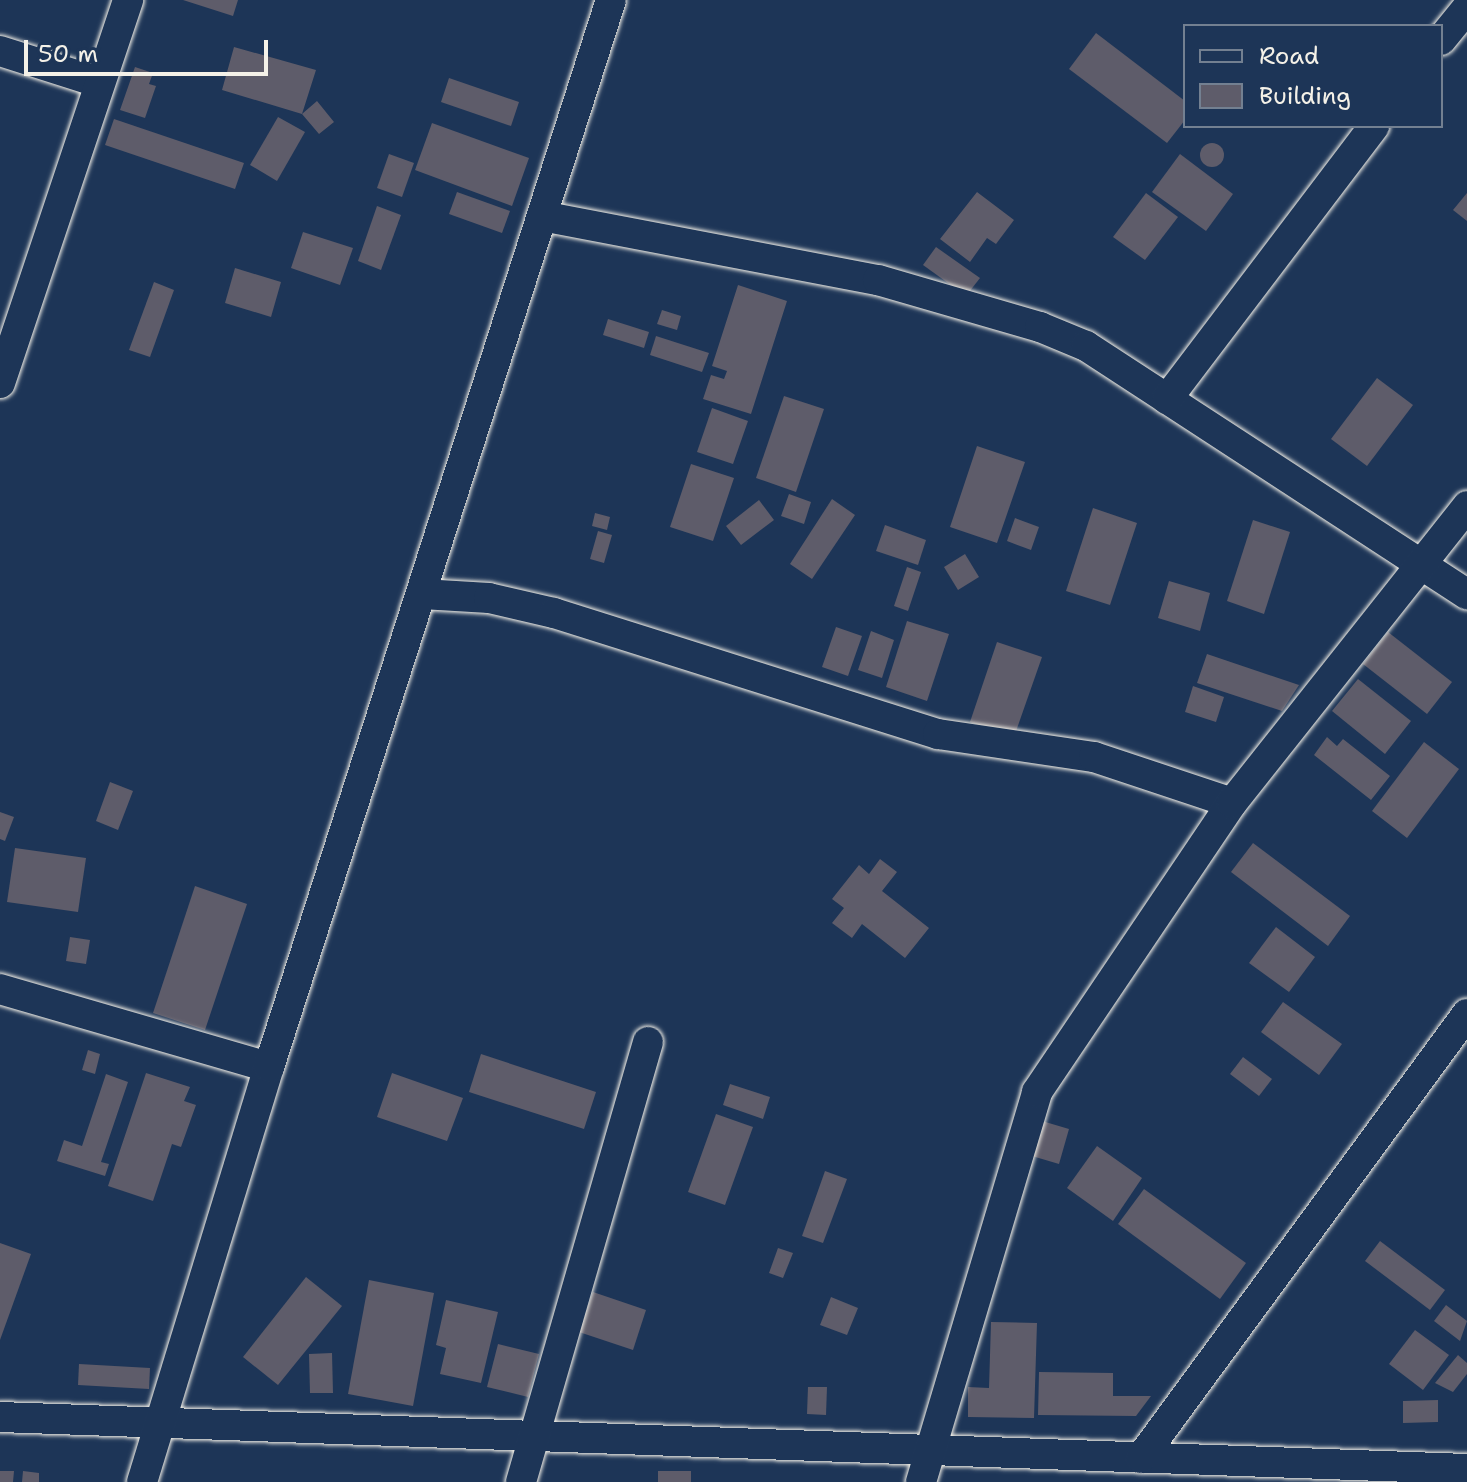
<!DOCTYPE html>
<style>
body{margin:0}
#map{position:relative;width:1467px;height:1482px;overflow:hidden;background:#1d3557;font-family:"Shantell Sans",sans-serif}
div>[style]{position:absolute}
.building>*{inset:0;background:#5e5c6a}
.round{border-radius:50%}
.roads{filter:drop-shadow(0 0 2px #f4f1e8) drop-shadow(0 0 2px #f4f1e8)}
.street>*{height:30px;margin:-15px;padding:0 15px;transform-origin:15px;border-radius:15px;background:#1d3557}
span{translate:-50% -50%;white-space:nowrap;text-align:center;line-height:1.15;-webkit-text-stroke:7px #1d3557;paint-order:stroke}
.legend{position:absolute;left:1183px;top:24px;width:260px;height:104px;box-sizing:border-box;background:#1d3557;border:2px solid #738091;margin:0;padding:10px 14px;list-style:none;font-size:24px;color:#f4f1e8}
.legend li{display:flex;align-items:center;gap:16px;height:40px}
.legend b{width:40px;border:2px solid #738091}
.scale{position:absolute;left:24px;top:40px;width:244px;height:36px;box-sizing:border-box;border:4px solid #f4f1e8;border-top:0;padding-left:10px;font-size:24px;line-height:28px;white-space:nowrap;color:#f4f1e8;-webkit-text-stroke:6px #1d3557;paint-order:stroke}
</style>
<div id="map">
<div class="building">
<div style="clip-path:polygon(183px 0,238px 0,233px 16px)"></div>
<div style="clip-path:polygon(1096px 33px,1185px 101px,1185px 120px,1167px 143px,1069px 69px)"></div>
<div style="clip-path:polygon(234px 47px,316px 70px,302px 114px,317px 101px,334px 122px,319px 134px,302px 114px,222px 90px)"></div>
<div style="clip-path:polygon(135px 67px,153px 73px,149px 84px,156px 86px,145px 118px,120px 110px)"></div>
<div style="clip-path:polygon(449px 78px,519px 102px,511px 126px,441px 102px)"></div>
<div style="clip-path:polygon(278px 117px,305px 132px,277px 181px,250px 165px)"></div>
<div style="clip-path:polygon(114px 119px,244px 163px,235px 189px,105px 145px)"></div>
<div style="clip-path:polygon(432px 123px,529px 158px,512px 206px,415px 170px)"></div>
<div class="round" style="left:1200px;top:143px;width:24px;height:24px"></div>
<div style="clip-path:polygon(389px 154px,414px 163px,402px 197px,377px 188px)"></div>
<div style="clip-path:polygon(1180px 154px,1233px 194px,1206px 231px,1152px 192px)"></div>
<div style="clip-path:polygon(457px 192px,510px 211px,502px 233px,449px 214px)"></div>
<div style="clip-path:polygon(977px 192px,1014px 220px,996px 244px,987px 238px,970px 262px,940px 239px)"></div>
<div style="clip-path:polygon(1146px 193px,1178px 217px,1145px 260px,1113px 237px)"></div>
<div style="clip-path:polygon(1467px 193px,1467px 221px,1453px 210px)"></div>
<div style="clip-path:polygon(377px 206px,401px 215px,381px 270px,358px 261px)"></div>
<div style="clip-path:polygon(303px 232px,353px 248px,340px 285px,291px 268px)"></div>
<div style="clip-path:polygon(936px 247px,980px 278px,966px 296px,923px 265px)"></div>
<div style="clip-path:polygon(235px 268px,281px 282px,271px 317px,225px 303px)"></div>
<div style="clip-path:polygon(154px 282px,174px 290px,150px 357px,129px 350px)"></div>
<div style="clip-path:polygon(738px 285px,787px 301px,751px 414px,703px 399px,711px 375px,724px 379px,727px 371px,712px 366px)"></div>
<div style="clip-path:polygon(662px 310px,681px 316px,677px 330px,657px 324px)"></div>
<div style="clip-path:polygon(608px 319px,649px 332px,644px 348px,603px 335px)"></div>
<div style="clip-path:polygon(656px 336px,709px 353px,702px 372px,650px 355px)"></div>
<div style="clip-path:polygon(1377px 378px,1413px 405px,1367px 466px,1331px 439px)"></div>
<div style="clip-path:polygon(784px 396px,824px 409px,796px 492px,756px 478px)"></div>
<div style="clip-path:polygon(712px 408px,748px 421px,733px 464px,697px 452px)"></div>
<div style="clip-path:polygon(977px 446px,1025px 462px,997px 543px,950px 527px)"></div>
<div style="clip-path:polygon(691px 464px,734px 478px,713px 541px,670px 527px)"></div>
<div style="clip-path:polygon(789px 494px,811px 502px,804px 524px,781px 516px)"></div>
<div style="clip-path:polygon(832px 499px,855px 515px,812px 579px,790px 564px)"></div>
<div style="clip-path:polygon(759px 500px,774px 520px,741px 545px,726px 526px)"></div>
<div style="clip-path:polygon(1093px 508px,1137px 523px,1110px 605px,1066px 591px)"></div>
<div style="clip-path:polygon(595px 513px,610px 517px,607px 530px,592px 526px)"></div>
<div style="clip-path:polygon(1015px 518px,1039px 527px,1031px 550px,1007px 541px)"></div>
<div style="clip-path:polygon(1253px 520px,1290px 532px,1264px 614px,1227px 601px)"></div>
<div style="clip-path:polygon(885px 525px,926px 540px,918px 565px,876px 551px)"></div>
<div style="clip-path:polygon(598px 531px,612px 535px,604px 563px,590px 559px)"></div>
<div style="clip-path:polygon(965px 554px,979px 577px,958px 590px,944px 567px)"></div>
<div style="clip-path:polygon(907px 567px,921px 572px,908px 611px,894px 606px)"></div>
<div style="clip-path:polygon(1169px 581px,1210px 593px,1200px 631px,1158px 618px)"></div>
<div style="clip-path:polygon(907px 621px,949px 634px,927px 701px,886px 687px)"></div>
<div style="clip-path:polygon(836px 627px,862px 636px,848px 676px,822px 667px)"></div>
<div style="clip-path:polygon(871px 631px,894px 640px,882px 678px,858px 670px)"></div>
<div style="clip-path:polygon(1388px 632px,1452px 682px,1427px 714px,1363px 664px)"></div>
<div style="clip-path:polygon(997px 642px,1042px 657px,1014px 737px,970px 722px)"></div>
<div style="clip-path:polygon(1207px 654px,1299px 685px,1282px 711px,1197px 683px)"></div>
<div style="clip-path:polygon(1358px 679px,1411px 721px,1385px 754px,1332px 711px)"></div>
<div style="clip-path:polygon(1193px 686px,1224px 697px,1216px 722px,1185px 712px)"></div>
<div style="clip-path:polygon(1327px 737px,1337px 746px,1343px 739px,1390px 776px,1371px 800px,1314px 755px)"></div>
<div style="clip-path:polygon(1424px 742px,1459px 769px,1407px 838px,1372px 811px)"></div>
<div style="clip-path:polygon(110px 782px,133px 791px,118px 830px,96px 821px)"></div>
<div style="clip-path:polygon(0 812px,14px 817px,5px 841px,0 839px)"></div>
<div style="clip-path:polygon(1253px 843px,1350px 916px,1328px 946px,1231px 872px)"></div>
<div style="clip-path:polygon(15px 848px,86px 858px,78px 912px,7px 902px)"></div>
<div style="clip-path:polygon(880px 859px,897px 872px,882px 891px,929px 928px,905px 958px,862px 924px,852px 938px,832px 923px,844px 908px,832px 899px,859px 865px,869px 874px)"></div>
<div style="clip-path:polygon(195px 886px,247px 904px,205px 1030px,153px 1013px)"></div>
<div style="clip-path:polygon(1276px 927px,1315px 957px,1289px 992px,1249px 963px)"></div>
<div style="clip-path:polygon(70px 937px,90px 940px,86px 964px,66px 961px)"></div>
<div style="clip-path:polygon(1283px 1002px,1342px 1044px,1319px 1075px,1261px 1032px)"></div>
<div style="clip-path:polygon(88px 1050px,100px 1054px,95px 1074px,82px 1070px)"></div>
<div style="clip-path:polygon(481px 1054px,596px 1092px,584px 1129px,469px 1092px)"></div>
<div style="clip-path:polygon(1243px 1057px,1272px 1079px,1259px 1096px,1230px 1074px)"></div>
<div style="clip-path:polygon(146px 1073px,190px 1087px,184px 1101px,196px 1105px,181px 1147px,172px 1144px,153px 1201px,108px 1186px)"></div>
<div style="clip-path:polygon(392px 1073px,463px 1098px,447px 1141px,377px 1117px)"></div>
<div style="clip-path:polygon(106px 1074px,128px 1082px,101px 1162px,109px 1164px,105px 1176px,57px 1161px,64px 1140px,82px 1146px)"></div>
<div style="clip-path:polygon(730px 1084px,770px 1097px,763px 1119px,723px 1105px)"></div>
<div style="clip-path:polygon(716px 1114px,753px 1127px,725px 1205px,688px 1192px)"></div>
<div style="clip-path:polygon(1042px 1121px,1069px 1129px,1059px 1164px,1032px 1156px)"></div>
<div style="clip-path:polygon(1097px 1146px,1142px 1178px,1113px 1221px,1067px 1188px)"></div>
<div style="clip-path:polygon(825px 1171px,847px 1179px,823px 1243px,802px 1236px)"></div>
<div style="clip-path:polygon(1144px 1189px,1246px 1263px,1220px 1299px,1118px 1224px)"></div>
<div style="clip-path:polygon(1380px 1241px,1445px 1290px,1430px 1310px,1365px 1261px)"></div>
<div style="clip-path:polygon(0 1243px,31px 1254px,0 1340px)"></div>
<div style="clip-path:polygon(778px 1248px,793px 1253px,783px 1278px,769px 1273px)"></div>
<div style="clip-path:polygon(306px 1277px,342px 1306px,278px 1385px,243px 1357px)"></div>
<div style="clip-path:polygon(369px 1280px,434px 1293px,413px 1406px,348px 1394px)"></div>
<div style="clip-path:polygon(593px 1292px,646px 1310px,633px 1350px,579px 1332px)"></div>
<div style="clip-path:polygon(831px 1297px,858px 1308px,847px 1335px,820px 1325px)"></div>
<div style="clip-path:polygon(446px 1300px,498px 1312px,481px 1383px,440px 1374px,446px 1348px,436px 1345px)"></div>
<div style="clip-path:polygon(1446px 1305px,1467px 1321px,1460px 1341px,1434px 1321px)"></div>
<div style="clip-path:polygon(991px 1322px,1037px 1323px,1034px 1418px,968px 1417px,968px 1387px,989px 1388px)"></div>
<div style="clip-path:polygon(1415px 1330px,1449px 1355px,1423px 1390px,1389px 1364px)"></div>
<div style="clip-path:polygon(498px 1344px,539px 1354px,528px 1397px,487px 1387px)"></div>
<div style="clip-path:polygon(332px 1353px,333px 1393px,310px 1393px,309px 1354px)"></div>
<div style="clip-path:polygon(1458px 1355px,1467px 1363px,1467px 1374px,1453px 1392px,1435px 1383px)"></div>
<div style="clip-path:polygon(79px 1364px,150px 1368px,149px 1389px,78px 1385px)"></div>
<div style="clip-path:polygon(1039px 1372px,1113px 1373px,1113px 1396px,1151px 1396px,1136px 1416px,1038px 1415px)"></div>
<div style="clip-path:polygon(808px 1387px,827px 1387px,826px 1415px,807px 1414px)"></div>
<div style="clip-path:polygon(1438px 1400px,1438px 1422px,1403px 1423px,1403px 1401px)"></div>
<div style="clip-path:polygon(0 1471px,14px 1471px,13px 1482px,0 1482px)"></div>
<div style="clip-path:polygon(23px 1471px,39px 1473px,39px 1482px,22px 1482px)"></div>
<div style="clip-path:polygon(658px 1471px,691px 1471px,691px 1482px,658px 1482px)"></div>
</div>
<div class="roads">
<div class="street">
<div style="left:1441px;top:40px;width:41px;rotate:-50.9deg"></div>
<div style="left:0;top:51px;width:103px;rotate:17.6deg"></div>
<div style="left:542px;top:216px;width:342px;rotate:10.8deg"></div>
<div style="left:878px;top:280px;width:169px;rotate:16.2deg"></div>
<div style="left:1040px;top:327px;width:50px;rotate:22.4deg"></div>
<div style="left:1086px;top:346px;width:455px;rotate:33.1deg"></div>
<div style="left:0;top:383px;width:404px;rotate:-71.5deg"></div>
<div style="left:1167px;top:399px;width:343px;rotate:-52.8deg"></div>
<div style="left:422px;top:594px;width:67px;rotate:3.4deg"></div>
<div style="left:489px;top:598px;width:67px;rotate:13deg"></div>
<div style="left:554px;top:613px;width:403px;rotate:17.5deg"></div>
<div style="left:938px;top:734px;width:158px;rotate:8.4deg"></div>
<div style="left:1094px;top:757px;width:145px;rotate:18.4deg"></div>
<div style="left:0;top:989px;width:280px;rotate:16.2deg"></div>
<div style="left:0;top:1417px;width:1468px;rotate:2.03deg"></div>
<div style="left:1141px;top:1458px;width:551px;rotate:-53.71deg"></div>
<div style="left:142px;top:1482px;width:434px;rotate:-73deg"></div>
<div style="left:269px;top:1067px;width:1120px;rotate:-72.23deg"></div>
<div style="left:521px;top:1482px;width:458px;rotate:-73.9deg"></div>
<div style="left:921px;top:1482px;width:407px;rotate:-73.4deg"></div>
<div style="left:1037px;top:1092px;width:349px;rotate:-56deg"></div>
<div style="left:1232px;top:803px;width:379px;rotate:-51.6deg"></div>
</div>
</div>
<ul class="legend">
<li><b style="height:10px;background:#1d3557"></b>Road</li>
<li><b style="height:22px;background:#5e5c6a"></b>Building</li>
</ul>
<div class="scale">50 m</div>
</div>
